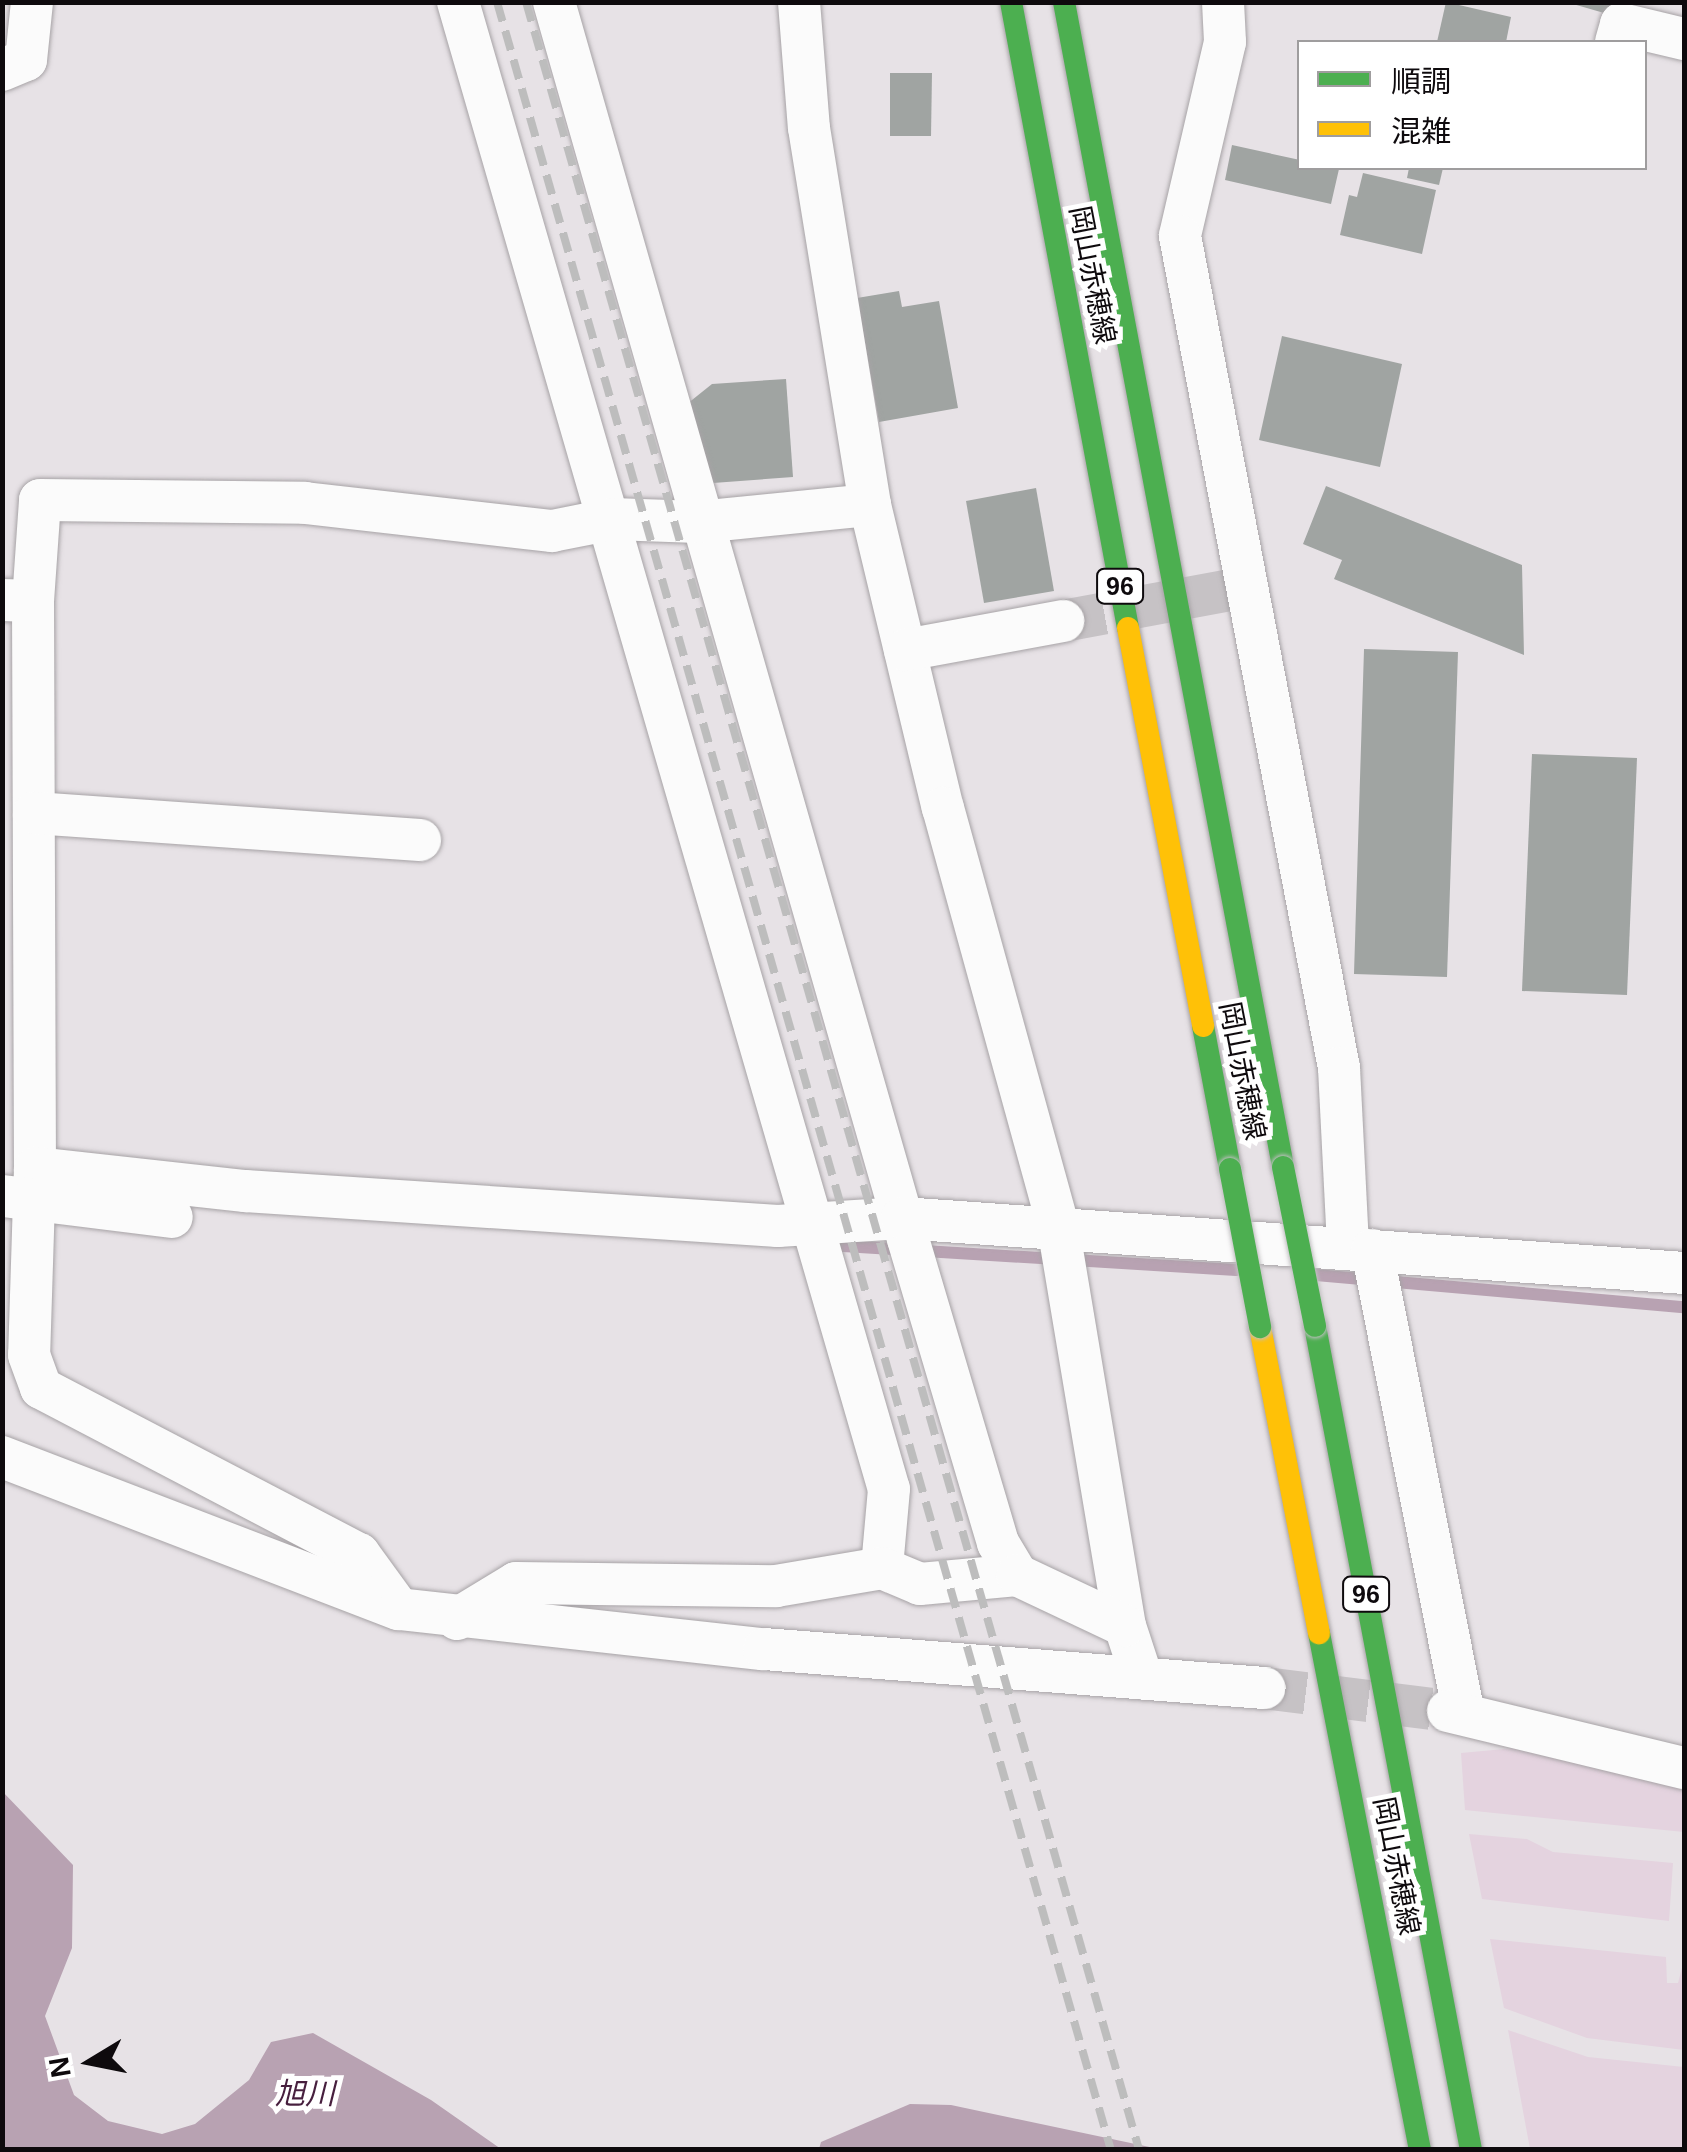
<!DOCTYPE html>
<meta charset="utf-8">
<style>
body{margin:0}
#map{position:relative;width:1687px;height:2152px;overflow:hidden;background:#e7e2e6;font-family:Helvetica,"Noto Sans JP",sans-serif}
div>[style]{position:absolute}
.green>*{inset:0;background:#e4d3df}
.water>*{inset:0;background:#b8a2b2}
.stream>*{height:12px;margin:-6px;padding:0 6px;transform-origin:6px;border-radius:6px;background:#b8a2b2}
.building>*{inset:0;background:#a0a4a2}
.street-tunnel>*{height:42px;margin-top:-21px;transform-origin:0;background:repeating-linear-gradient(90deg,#c6c2c5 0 42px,transparent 0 63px)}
.roads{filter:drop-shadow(0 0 2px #a7a3a6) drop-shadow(0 0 2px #a7a3a6)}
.street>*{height:42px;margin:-21px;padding:0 21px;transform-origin:21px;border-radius:21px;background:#fbfbfb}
.fast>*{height:22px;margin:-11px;padding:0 11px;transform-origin:11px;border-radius:11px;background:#4caf50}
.slow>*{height:22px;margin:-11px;padding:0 11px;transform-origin:11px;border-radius:11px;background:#ffc107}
.rail>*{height:8px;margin-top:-4px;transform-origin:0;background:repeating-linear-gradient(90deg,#bdbdbd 0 20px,transparent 0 30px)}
.bridges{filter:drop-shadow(0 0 2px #c1bfc1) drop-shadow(0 0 2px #c1bfc1)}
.fast-bridge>*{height:22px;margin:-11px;padding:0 11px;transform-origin:11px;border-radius:11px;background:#4caf50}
span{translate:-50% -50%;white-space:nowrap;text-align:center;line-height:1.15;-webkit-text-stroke:10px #fff;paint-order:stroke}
.shield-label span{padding:2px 8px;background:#fff;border:2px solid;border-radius:8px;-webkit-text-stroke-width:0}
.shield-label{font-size:25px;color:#0e0a0d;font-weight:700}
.street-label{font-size:28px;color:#0e0a0d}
.water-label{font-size:30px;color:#471f3e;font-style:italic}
.frame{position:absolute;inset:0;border:5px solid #0e0a0d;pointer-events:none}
.legend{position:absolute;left:1297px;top:40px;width:350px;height:130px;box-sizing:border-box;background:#fff;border:2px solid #9f9d9e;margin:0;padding:12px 18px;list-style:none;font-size:30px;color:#0e0a0d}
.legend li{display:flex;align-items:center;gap:20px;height:50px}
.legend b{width:50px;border:2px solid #9f9d9e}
.north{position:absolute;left:40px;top:2012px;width:100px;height:100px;-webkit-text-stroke:8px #fff;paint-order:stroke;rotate:260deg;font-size:28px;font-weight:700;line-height:40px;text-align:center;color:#0e0a0d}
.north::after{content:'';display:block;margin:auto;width:35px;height:45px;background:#0e0a0d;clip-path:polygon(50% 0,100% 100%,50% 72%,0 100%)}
</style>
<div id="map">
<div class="green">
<div style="clip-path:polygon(1526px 1747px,1684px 1783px,1684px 1832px,1465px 1810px,1461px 1753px)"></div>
<div style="clip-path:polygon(1469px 1834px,1527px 1839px,1553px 1852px,1673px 1863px,1669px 1921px,1482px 1899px)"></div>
<div style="clip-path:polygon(1490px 1939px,1666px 1957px,1667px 1983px,1678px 1983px,1684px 1960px,1684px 2050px,1587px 2038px,1504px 2008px)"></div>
<div style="clip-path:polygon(1508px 2030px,1588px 2057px,1684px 2067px,1684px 2149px,1530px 2149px)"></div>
</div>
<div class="water">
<div style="clip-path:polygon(2px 1791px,73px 1865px,72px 1948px,45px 2016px,74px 2095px,108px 2121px,162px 2134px,195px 2124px,249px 2080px,271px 2042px,313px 2033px,431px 2100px,501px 2149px,3px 2149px)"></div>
<div style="clip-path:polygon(910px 2104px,951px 2105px,1159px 2149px,819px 2149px,821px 2142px)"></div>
</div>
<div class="stream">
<div style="left:827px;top:1245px;width:410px;rotate:3.5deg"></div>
<div style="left:1316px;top:1275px;width:369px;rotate:5deg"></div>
</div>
<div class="building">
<div style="clip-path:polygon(1446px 2px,1511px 17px,1506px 42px,1437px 42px)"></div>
<div style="clip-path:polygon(1566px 2px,1614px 2px,1611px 15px)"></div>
<div style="clip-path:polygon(890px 73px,932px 73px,931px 136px,890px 136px)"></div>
<div style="clip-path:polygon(1232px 145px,1300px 160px,1300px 168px,1339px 169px,1331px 204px,1225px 180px)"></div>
<div style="clip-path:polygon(1409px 168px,1443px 168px,1439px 185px,1407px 178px)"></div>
<div style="clip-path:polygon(1363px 173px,1436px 190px,1422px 254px,1340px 235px,1349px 195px,1357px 197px)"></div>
<div style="clip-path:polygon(899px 291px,902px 307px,939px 301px,958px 408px,879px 422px,857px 298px)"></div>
<div style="clip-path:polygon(1282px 336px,1402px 364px,1380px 467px,1259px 440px)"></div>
<div style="clip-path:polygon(786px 379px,793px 477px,713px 483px,687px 404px,712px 384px)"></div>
<div style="clip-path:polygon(1326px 486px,1522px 565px,1524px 655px,1334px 579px,1342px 560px,1303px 544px)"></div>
<div style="clip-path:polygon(1036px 488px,1054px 591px,984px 603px,966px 501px)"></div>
<div style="clip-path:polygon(1364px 649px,1458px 652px,1447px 977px,1354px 974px)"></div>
<div style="clip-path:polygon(1532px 754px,1637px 758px,1627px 995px,1522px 991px)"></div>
</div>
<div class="street-tunnel">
<div style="left:1063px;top:621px;width:186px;rotate:-10.5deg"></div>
<div style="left:1264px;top:1688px;width:185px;rotate:7.1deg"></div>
</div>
<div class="roads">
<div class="street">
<div style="left:458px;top:2px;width:1548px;rotate:73.84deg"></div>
<div style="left:889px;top:1489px;width:79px;rotate:95.1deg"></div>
<div style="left:554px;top:2px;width:1287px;rotate:74.03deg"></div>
<div style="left:908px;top:1239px;width:317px;rotate:73.5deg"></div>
<div style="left:998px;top:1543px;width:37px;rotate:59deg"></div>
<div style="left:799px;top:2px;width:126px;rotate:85.5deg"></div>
<div style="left:809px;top:128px;width:382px;rotate:80.8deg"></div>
<div style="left:870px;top:505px;width:312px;rotate:76.5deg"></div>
<div style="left:943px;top:808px;width:434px;rotate:74.6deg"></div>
<div style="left:1058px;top:1226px;width:406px;rotate:80.5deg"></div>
<div style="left:1125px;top:1626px;width:55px;rotate:71.9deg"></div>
<div style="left:1223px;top:2px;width:40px;rotate:87.1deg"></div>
<div style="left:1225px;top:42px;width:199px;rotate:103.1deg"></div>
<div style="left:1180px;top:236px;width:847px;rotate:79.18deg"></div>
<div style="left:1339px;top:1068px;width:180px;rotate:87.1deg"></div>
<div style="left:1616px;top:42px;width:19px;rotate:-74deg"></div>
<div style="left:1621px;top:24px;width:65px;rotate:13.4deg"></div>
<div style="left:2px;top:70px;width:26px;rotate:-23deg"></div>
<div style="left:26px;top:60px;width:58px;rotate:-84.1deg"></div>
<div style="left:2px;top:600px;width:31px;rotate:2deg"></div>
<div style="left:33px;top:601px;width:101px;rotate:-86deg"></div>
<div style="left:40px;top:500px;width:265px;rotate:0.6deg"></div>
<div style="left:305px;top:503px;width:249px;rotate:6.5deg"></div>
<div style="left:552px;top:531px;width:61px;rotate:-11.3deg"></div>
<div style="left:612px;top:519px;width:87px;rotate:2deg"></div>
<div style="left:699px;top:522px;width:172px;rotate:-5.7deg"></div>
<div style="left:33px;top:601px;width:567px;rotate:89.8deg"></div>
<div style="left:35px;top:1168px;width:187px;rotate:91.8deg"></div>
<div style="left:29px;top:1355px;width:35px;rotate:70deg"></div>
<div style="left:41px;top:1388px;width:359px;rotate:27.6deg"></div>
<div style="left:359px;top:1554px;width:68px;rotate:54deg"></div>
<div style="left:905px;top:650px;width:161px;rotate:-10.4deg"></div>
<div style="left:34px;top:813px;width:387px;rotate:4deg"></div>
<div style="left:35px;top:1168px;width:211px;rotate:6.3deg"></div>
<div style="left:245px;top:1191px;width:534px;rotate:3.76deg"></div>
<div style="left:778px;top:1226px;width:124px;rotate:-3.7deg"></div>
<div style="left:902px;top:1218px;width:784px;rotate:4.02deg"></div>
<div style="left:3px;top:1196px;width:170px;rotate:7.1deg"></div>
<div style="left:1372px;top:1250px;width:472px;rotate:78.8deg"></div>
<div style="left:2px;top:1457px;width:425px;rotate:21deg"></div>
<div style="left:399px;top:1609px;width:367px;rotate:6.3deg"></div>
<div style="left:764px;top:1649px;width:502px;rotate:4.46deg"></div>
<div style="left:457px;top:1619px;width:69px;rotate:-31.4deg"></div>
<div style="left:516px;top:1583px;width:260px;rotate:0.7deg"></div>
<div style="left:776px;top:1586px;width:108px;rotate:-9.6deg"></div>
<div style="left:882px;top:1568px;width:41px;rotate:22.8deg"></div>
<div style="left:920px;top:1584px;width:97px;rotate:-5.3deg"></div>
<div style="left:1017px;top:1575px;width:119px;rotate:25.3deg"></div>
<div style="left:1448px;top:1711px;width:243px;rotate:13.6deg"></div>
</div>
<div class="fast">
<div style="left:1011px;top:2px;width:637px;rotate:79.41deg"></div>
<div style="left:1064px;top:2px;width:1185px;rotate:79.35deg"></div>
<div style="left:1203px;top:1026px;width:146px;rotate:79.3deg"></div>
<div style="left:1315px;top:1326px;width:839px;rotate:79.28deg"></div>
<div style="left:1319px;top:1633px;width:527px;rotate:78.95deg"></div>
</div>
<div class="slow">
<div style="left:1128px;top:628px;width:405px;rotate:79.3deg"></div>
<div style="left:1260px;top:1327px;width:312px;rotate:79.1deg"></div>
</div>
</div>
<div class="rail">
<div style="left:497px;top:2px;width:2234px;rotate:74.05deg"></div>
<div style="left:526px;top:2px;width:2234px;rotate:74.07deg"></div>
</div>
<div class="bridges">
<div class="fast-bridge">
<div style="left:1283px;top:1167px;width:162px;rotate:78.6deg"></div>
<div style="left:1230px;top:1169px;width:161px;rotate:79.2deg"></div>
</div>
</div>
<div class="shield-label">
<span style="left:1120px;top:586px">96</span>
<span style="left:1366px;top:1594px">96</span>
</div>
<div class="street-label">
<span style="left:1092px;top:275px;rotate:79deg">岡山赤穂線</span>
<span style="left:1242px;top:1071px;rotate:79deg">岡山赤穂線</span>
<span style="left:1396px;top:1866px;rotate:79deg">岡山赤穂線</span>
</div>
<div class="water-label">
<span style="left:305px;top:2094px">旭川</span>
</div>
<div class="frame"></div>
<ul class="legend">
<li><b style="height:12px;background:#4caf50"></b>順調</li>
<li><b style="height:12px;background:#ffc107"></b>混雑</li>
</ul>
<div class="north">N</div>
</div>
